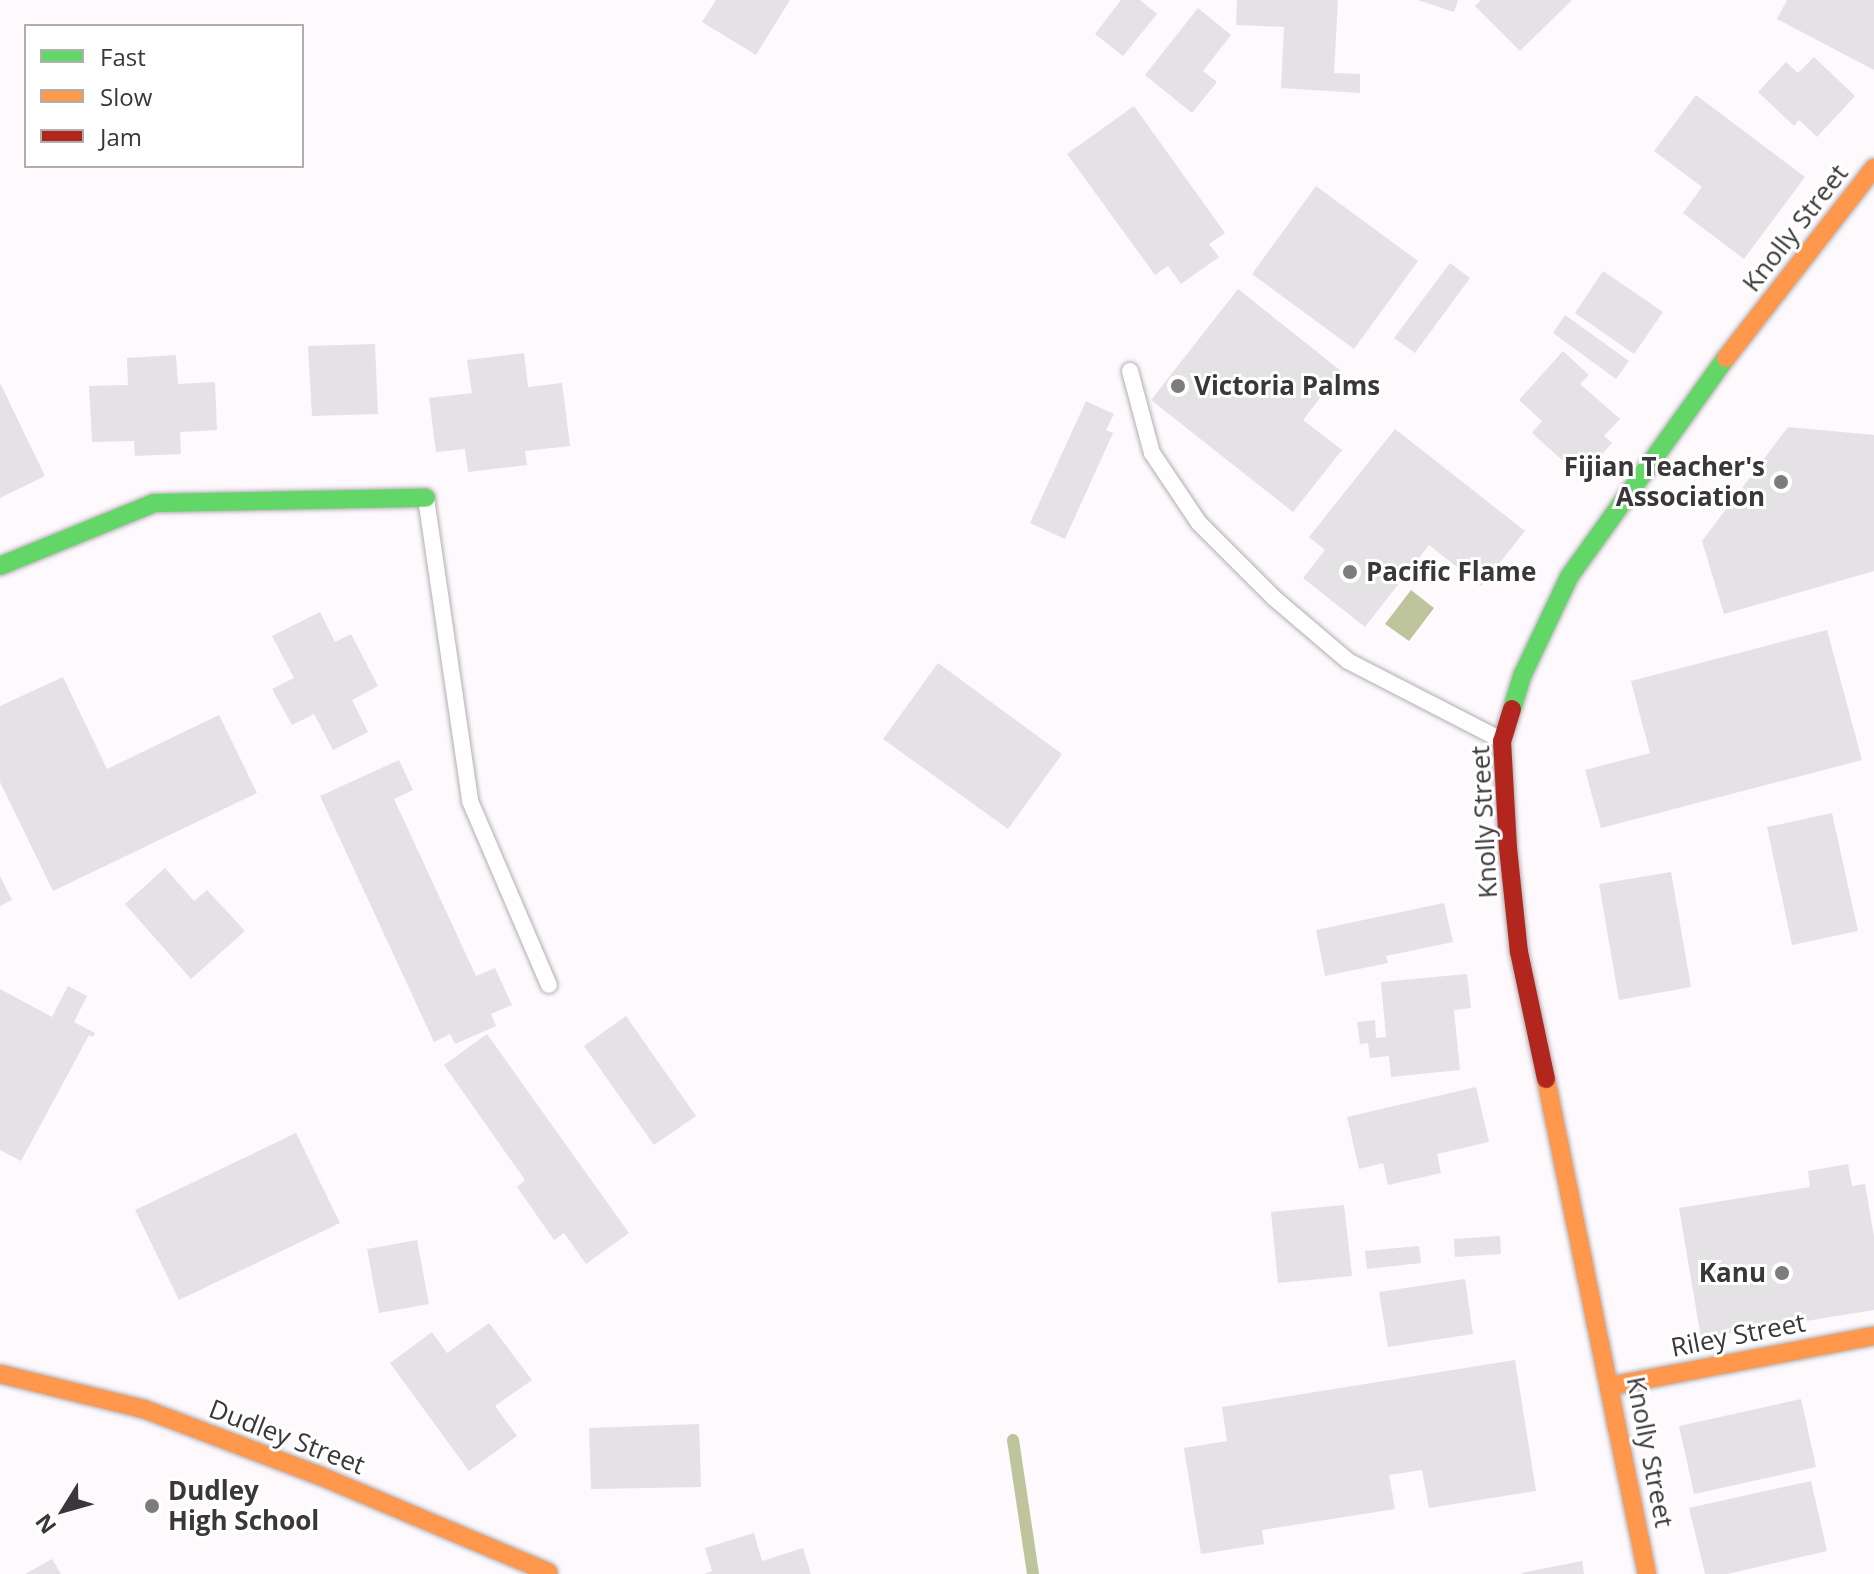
<!DOCTYPE html>
<style>
body{margin:0}
#map{position:relative;width:1874px;height:1574px;overflow:hidden;background:#fdf9fd;font-family:"Open Sans",sans-serif}
div>[style]{position:absolute}
.water>*{inset:0;background:#bec59d}
.stream>*{height:12px;margin:-6px;padding:0 6px;transform-origin:6px;border-radius:6px;background:#bec59d}
.building>*{inset:0;background:#e4e2e4}
.roads{filter:drop-shadow(0 0 2px #b1aeb1) drop-shadow(0 0 2px #b1aeb1)}
.lane>*{height:16px;margin:-8px;padding:0 8px;transform-origin:8px;border-radius:8px;background:#fffeff}
.fast>*{height:18px;margin:-9px;padding:0 9px;transform-origin:9px;border-radius:9px;background:#63d668}
.slow>*{height:18px;margin:-9px;padding:0 9px;transform-origin:9px;border-radius:9px;background:#ff974d}
.jam>*{height:18px;margin:-9px;padding:0 9px;transform-origin:9px;border-radius:9px;background:#b3261e}
.dots>*{width:22px;height:22px;translate:-50% -50%;box-sizing:border-box;border:4px solid #fff;border-radius:50%}
span{translate:-50% -50%;white-space:nowrap;text-align:center;line-height:1.15;-webkit-text-stroke:6px #fff;paint-order:stroke}
.street-label{font-size:26px;color:#393739}
.poi-label{font-size:26px;color:#393739;font-weight:700}
.left{translate:0 -50%;text-align:left}
.right{translate:-100% -50%;text-align:right}
.legend{position:absolute;left:24px;top:24px;width:280px;height:144px;box-sizing:border-box;background:#fff;border:2px solid #b0afb0;margin:0;padding:10px 14px;list-style:none;font-size:24px;color:#393739}
.legend li{display:flex;align-items:center;gap:16px;height:40px}
.legend b{width:40px;border:2px solid #b0afb0}
.north{position:absolute;left:24px;top:1470px;width:80px;height:80px;-webkit-text-stroke:6px #fff;paint-order:stroke;rotate:233deg;font-size:22px;font-weight:700;line-height:32px;text-align:center;color:#393739}
.north::after{content:'';display:block;margin:auto;width:28px;height:36px;background:#393739;clip-path:polygon(50% 0,100% 100%,50% 72%,0 100%)}
</style>
<div id="map">
<div class="water">
<div style="clip-path:polygon(1411px 590px,1434px 608px,1409px 641px,1385px 624px)"></div>
</div>
<div class="stream">
<div style="left:1013px;top:1440px;width:135px;rotate:81.5deg"></div>
</div>
<div class="building">
<div style="clip-path:polygon(716px 0,790px 0,756px 55px,702px 22px)"></div>
<div style="clip-path:polygon(1121px 0,1140px 0,1157px 14px,1123px 56px,1095px 34px)"></div>
<div style="clip-path:polygon(1237px 0,1338px 0,1334px 73px,1360px 74px,1360px 93px,1281px 88px,1284px 27px,1236px 25px)"></div>
<div style="clip-path:polygon(1418px 0,1458px 0,1454px 12px)"></div>
<div style="clip-path:polygon(1481px 0,1572px 0,1520px 51px,1475px 6px)"></div>
<div style="clip-path:polygon(1787px 0,1874px 0,1874px 70px,1777px 19px)"></div>
<div style="clip-path:polygon(1198px 8px,1231px 35px,1203px 71px,1217px 82px,1192px 113px,1145px 75px)"></div>
<div style="clip-path:polygon(1814px 57px,1855px 96px,1817px 137px,1799px 120px,1794px 126px,1758px 92px,1786px 62px,1798px 73px)"></div>
<div style="clip-path:polygon(1696px 95px,1805px 177px,1744px 259px,1683px 213px,1702px 187px,1654px 151px)"></div>
<div style="clip-path:polygon(1134px 106px,1225px 233px,1209px 244px,1219px 257px,1181px 284px,1168px 266px,1155px 275px,1067px 154px)"></div>
<div style="clip-path:polygon(1316px 186px,1418px 261px,1354px 349px,1252px 274px)"></div>
<div style="clip-path:polygon(1450px 263px,1470px 278px,1415px 353px,1394px 338px)"></div>
<div style="clip-path:polygon(1603px 271px,1663px 312px,1634px 354px,1575px 313px)"></div>
<div style="clip-path:polygon(1238px 289px,1341px 371px,1303px 420px,1342px 450px,1293px 512px,1151px 400px)"></div>
<div style="clip-path:polygon(1565px 315px,1629px 361px,1616px 379px,1553px 333px)"></div>
<div style="clip-path:polygon(375px 344px,378px 414px,312px 416px,308px 346px)"></div>
<div style="clip-path:polygon(1563px 351px,1589px 375px,1580px 384px,1620px 419px,1604px 436px,1612px 443px,1581px 477px,1532px 433px,1542px 421px,1519px 400px)"></div>
<div style="clip-path:polygon(524px 353px,528px 387px,562px 383px,570px 446px,525px 451px,527px 465px,468px 472px,465px 449px,436px 452px,429px 398px,472px 393px,467px 360px)"></div>
<div style="clip-path:polygon(176px 355px,178px 384px,215px 382px,217px 430px,180px 432px,181px 454px,135px 456px,134px 441px,92px 442px,89px 386px,128px 385px,127px 358px)"></div>
<div style="clip-path:polygon(0 383px,45px 476px,0 498px)"></div>
<div style="clip-path:polygon(1086px 401px,1114px 414px,1106px 430px,1113px 433px,1065px 539px,1030px 523px)"></div>
<div style="clip-path:polygon(1788px 427px,1874px 435px,1874px 571px,1724px 614px,1702px 541px)"></div>
<div style="clip-path:polygon(1395px 429px,1525px 531px,1481px 586px,1429px 545px,1365px 627px,1303px 578px,1325px 550px,1309px 537px)"></div>
<div style="clip-path:polygon(320px 612px,335px 642px,351px 634px,378px 686px,352px 700px,368px 732px,333px 750px,314px 714px,292px 725px,272px 689px,294px 678px,272px 636px)"></div>
<div style="clip-path:polygon(1827px 630px,1862px 760px,1601px 828px,1585px 770px,1650px 753px,1631px 681px)"></div>
<div style="clip-path:polygon(938px 663px,1062px 754px,1008px 829px,883px 739px)"></div>
<div style="clip-path:polygon(63px 677px,107px 769px,219px 715px,257px 793px,53px 891px,0 782px,0 706px)"></div>
<div style="clip-path:polygon(399px 760px,413px 790px,394px 799px,476px 976px,495px 968px,512px 1005px,491px 1014px,496px 1026px,455px 1044px,450px 1034px,434px 1042px,320px 796px)"></div>
<div style="clip-path:polygon(1832px 813px,1858px 931px,1792px 945px,1767px 827px)"></div>
<div style="clip-path:polygon(165px 868px,194px 901px,207px 890px,245px 931px,191px 979px,125px 904px)"></div>
<div style="clip-path:polygon(1671px 872px,1691px 987px,1619px 1000px,1599px 884px)"></div>
<div style="clip-path:polygon(0 876px,12px 900px,0 906px)"></div>
<div style="clip-path:polygon(1444px 903px,1453px 942px,1386px 956px,1388px 963px,1325px 976px,1316px 930px)"></div>
<div style="clip-path:polygon(1467px 974px,1471px 1008px,1454px 1010px,1460px 1070px,1391px 1077px,1389px 1056px,1370px 1058px,1368px 1043px,1360px 1044px,1357px 1022px,1375px 1020px,1376px 1038px,1386px 1037px,1381px 982px)"></div>
<div style="clip-path:polygon(68px 986px,87px 996px,74px 1022px,95px 1033px,93px 1037px,89px 1035px,21px 1161px,0 1150px,0 989px,52px 1017px)"></div>
<div style="clip-path:polygon(626px 1016px,696px 1116px,654px 1145px,584px 1046px)"></div>
<div style="clip-path:polygon(487px 1034px,629px 1233px,586px 1264px,564px 1233px,554px 1240px,517px 1187px,525px 1180px,444px 1065px)"></div>
<div style="clip-path:polygon(1476px 1087px,1489px 1142px,1437px 1154px,1441px 1173px,1388px 1185px,1383px 1163px,1359px 1169px,1347px 1117px)"></div>
<div style="clip-path:polygon(296px 1133px,340px 1223px,179px 1300px,135px 1210px)"></div>
<div style="clip-path:polygon(1848px 1164px,1852px 1186px,1865px 1184px,1874px 1237px,1874px 1310px,1701px 1338px,1679px 1208px,1810px 1187px,1808px 1171px)"></div>
<div style="clip-path:polygon(1344px 1205px,1352px 1276px,1278px 1283px,1271px 1212px)"></div>
<div style="clip-path:polygon(1500px 1236px,1501px 1254px,1455px 1257px,1454px 1239px)"></div>
<div style="clip-path:polygon(417px 1240px,429px 1304px,379px 1313px,367px 1249px)"></div>
<div style="clip-path:polygon(1419px 1246px,1421px 1263px,1367px 1269px,1365px 1251px)"></div>
<div style="clip-path:polygon(1465px 1279px,1473px 1334px,1388px 1347px,1379px 1292px)"></div>
<div style="clip-path:polygon(489px 1323px,532px 1380px,495px 1406px,517px 1436px,469px 1471px,390px 1363px,432px 1332px,447px 1353px)"></div>
<div style="clip-path:polygon(1515px 1360px,1536px 1491px,1429px 1508px,1422px 1470px,1389px 1475px,1395px 1509px,1262px 1530px,1264px 1544px,1201px 1554px,1184px 1448px,1227px 1441px,1222px 1407px)"></div>
<div style="clip-path:polygon(1801px 1399px,1816px 1467px,1694px 1494px,1679px 1426px)"></div>
<div style="clip-path:polygon(699px 1424px,701px 1487px,591px 1489px,589px 1428px)"></div>
<div style="clip-path:polygon(1811px 1481px,1827px 1551px,1727px 1574px,1705px 1574px,1689px 1508px)"></div>
<div style="clip-path:polygon(754px 1533px,762px 1561px,803px 1548px,811px 1574px,704px 1574px,712px 1571px,705px 1548px)"></div>
<div style="clip-path:polygon(52px 1559px,61px 1574px,25px 1574px)"></div>
<div style="clip-path:polygon(1582px 1561px,1584px 1574px,1522px 1574px,1522px 1573px)"></div>
</div>
<div class="roads">
<div class="lane">
<div style="left:1130px;top:371px;width:85px;rotate:75deg"></div>
<div style="left:1152px;top:453px;width:84px;rotate:56.1deg"></div>
<div style="left:1199px;top:523px;width:106px;rotate:45deg"></div>
<div style="left:1274px;top:598px;width:97px;rotate:40.4deg"></div>
<div style="left:1348px;top:661px;width:170px;rotate:27.3deg"></div>
<div style="left:426px;top:498px;width:306px;rotate:81.7deg"></div>
<div style="left:470px;top:801px;width:200px;rotate:66.8deg"></div>
</div>
<div class="fast">
<div style="left:0;top:566px;width:166px;rotate:-22.2deg"></div>
<div style="left:154px;top:503px;width:272px;rotate:-1.1deg"></div>
<div style="left:1512px;top:709px;width:37px;rotate:-73deg"></div>
<div style="left:1523px;top:674px;width:107px;rotate:-64.6deg"></div>
<div style="left:1569px;top:577px;width:269px;rotate:-54.4deg"></div>
</div>
<div class="slow">
<div style="left:1726px;top:358px;width:241px;rotate:-52.1deg"></div>
<div style="left:1546px;top:1079px;width:505px;rotate:78.47deg"></div>
<div style="left:0;top:1374px;width:148px;rotate:13.7deg"></div>
<div style="left:144px;top:1409px;width:186px;rotate:20.8deg"></div>
<div style="left:318px;top:1475px;width:250px;rotate:22.9deg"></div>
<div style="left:1611px;top:1386px;width:268px;rotate:-10.8deg"></div>
</div>
<div class="jam">
<div style="left:1512px;top:709px;width:34px;rotate:107deg"></div>
<div style="left:1502px;top:741px;width:107px;rotate:86.8deg"></div>
<div style="left:1508px;top:848px;width:105px;rotate:84deg"></div>
<div style="left:1519px;top:952px;width:130px;rotate:78deg"></div>
</div>
</div>
<div class="dots">
<div style="left:1178px;top:386px;background:#7e7b7e"></div>
<div style="left:1781px;top:482px;background:#7e7b7e"></div>
<div style="left:1350px;top:572px;background:#7e7b7e"></div>
<div style="left:1782px;top:1273px;background:#7e7b7e"></div>
<div style="left:152px;top:1506px;background:#7e7b7e"></div>
</div>
<div class="street-label">
<span style="left:1795px;top:228px;rotate:-52deg">Knolly Street</span>
<span style="left:1484px;top:822px;rotate:-93deg">Knolly Street</span>
<span style="left:1738px;top:1335px;rotate:-11deg">Riley Street</span>
<span style="left:287px;top:1437px;rotate:21deg">Dudley Street</span>
<span style="left:1650px;top:1452px;rotate:79deg">Knolly Street</span>
</div>
<div class="poi-label">
<span class="left" style="left:1194px;top:386px">Victoria Palms</span>
<span class="right" style="left:1765px;top:482px">Fijian Teacher's<br>Association</span>
<span class="left" style="left:1366px;top:572px">Pacific Flame</span>
<span class="right" style="left:1766px;top:1273px">Kanu</span>
<span class="left" style="left:168px;top:1506px">Dudley<br>High School</span>
</div>
<ul class="legend">
<li><b style="height:10px;background:#63d668"></b>Fast</li>
<li><b style="height:10px;background:#ff974d"></b>Slow</li>
<li><b style="height:10px;background:#b3261e"></b>Jam</li>
</ul>
<div class="north">N</div>
</div>
